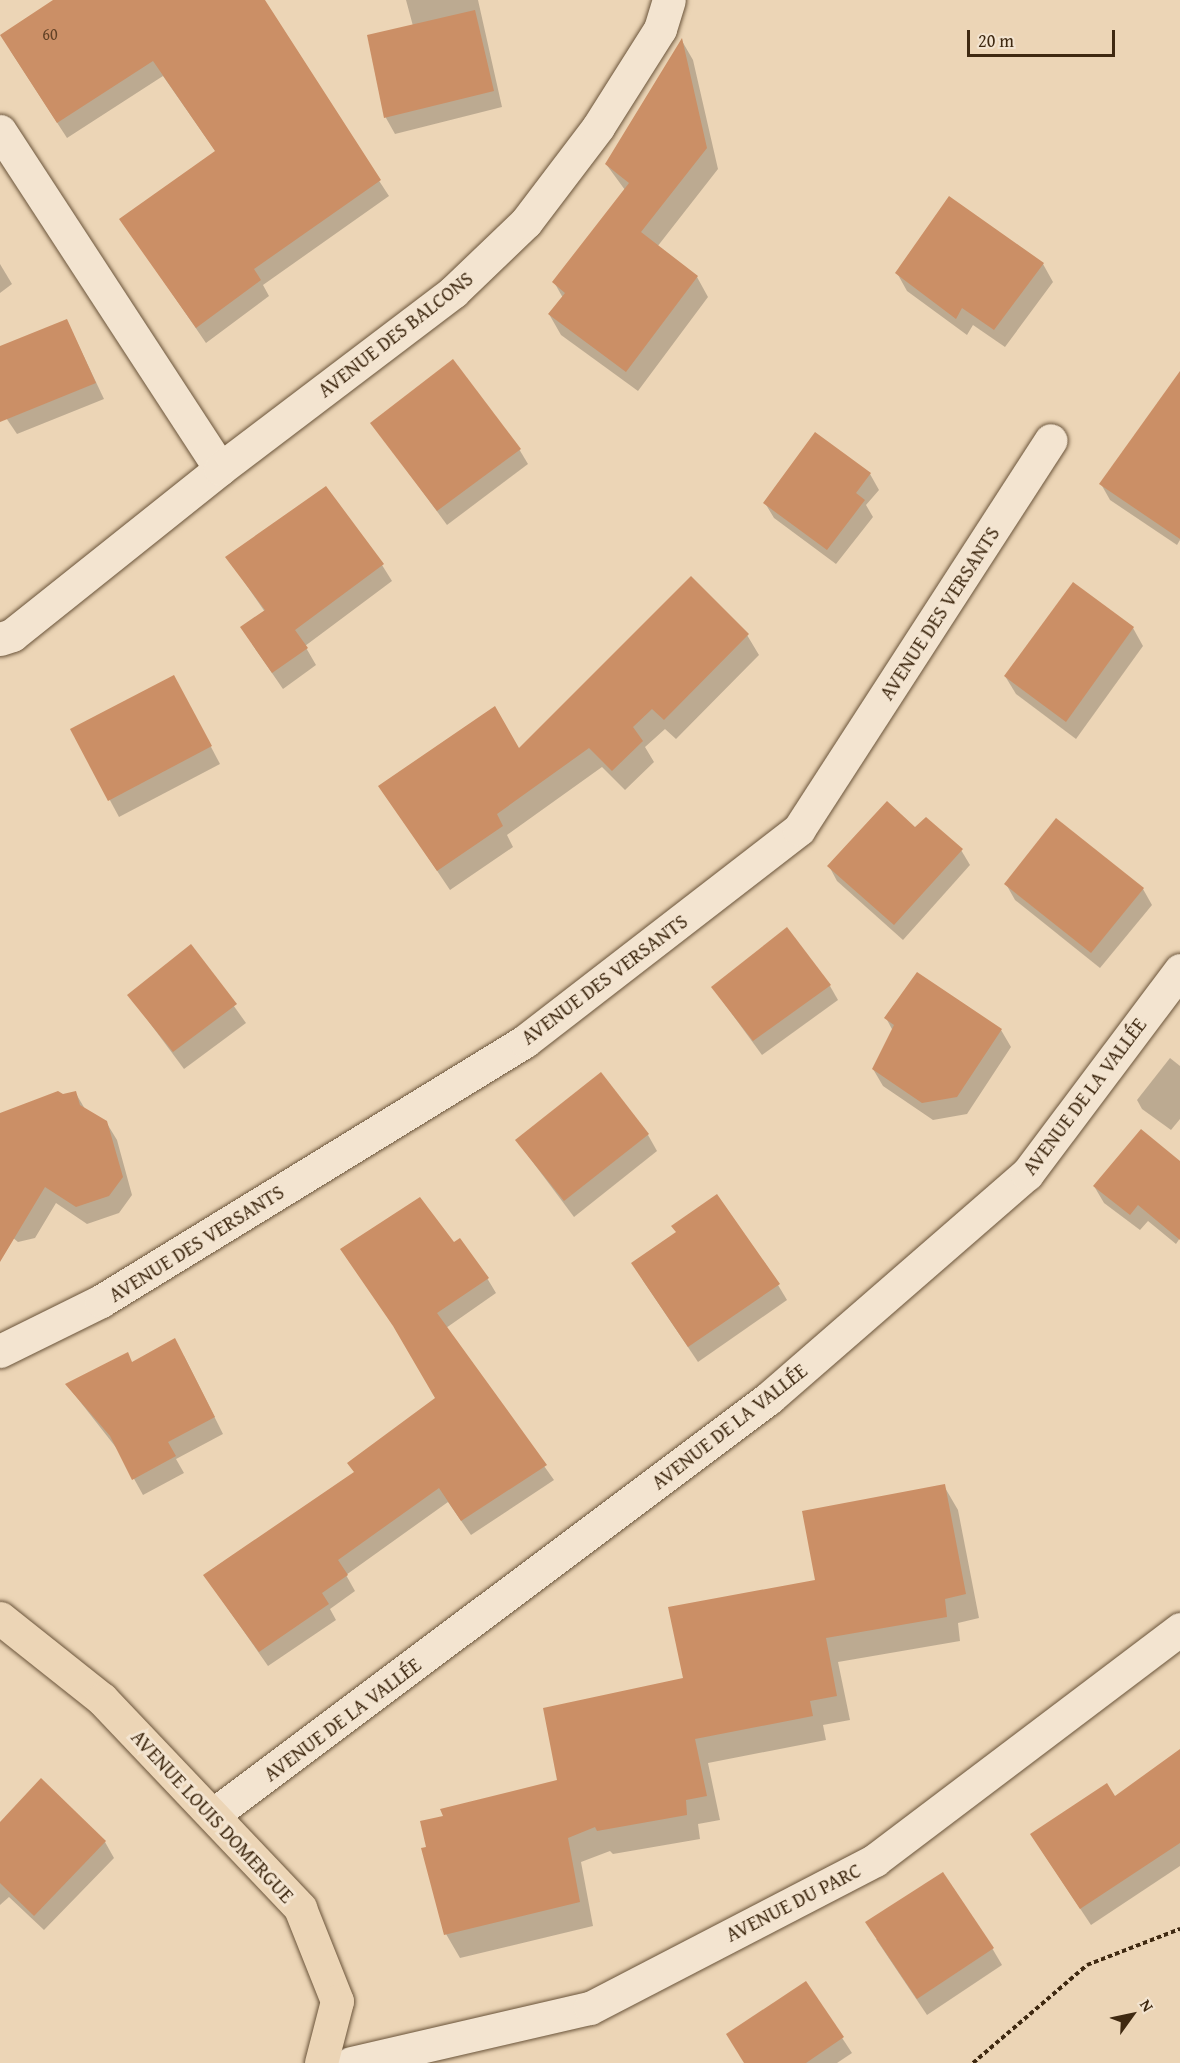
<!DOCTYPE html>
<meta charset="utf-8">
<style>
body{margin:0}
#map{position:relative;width:1180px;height:2063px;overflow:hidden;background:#ecd5b6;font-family:"Gentium Book Plus",serif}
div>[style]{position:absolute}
.shadow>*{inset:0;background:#0003}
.building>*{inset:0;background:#cb8f66}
.path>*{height:4px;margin-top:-2px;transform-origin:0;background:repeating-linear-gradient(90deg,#3f2911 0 4.5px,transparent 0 7.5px)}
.roads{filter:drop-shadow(0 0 2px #6a543a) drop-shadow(0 0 2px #6a543a)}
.minor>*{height:33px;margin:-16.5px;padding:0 16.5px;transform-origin:16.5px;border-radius:16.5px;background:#f3e4d0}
.major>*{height:33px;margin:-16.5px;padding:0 16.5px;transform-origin:16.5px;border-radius:16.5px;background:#ecd5b6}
span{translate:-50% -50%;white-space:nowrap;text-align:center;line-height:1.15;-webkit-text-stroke:6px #f3e4d0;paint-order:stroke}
.number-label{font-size:16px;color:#624226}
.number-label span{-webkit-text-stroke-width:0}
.street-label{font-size:20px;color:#3f2911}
.north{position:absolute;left:1102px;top:1985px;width:60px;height:60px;-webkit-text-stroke:4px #f3e4d0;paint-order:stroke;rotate:57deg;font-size:16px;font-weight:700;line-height:24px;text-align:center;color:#3f2911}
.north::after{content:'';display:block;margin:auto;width:21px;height:27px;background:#3f2911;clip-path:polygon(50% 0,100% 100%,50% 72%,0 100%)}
.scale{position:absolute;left:967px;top:30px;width:148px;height:27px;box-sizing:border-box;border:3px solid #3f2911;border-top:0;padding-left:8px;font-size:18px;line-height:21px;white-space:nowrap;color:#3f2911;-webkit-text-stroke:4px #f3e4d0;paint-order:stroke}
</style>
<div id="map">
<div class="shadow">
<div style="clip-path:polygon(56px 0,261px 0,389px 196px,263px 285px,269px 296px,206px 343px,121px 219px,216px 152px,163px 76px,67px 138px,10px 50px)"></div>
<div style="clip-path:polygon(406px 0,478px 0,502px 107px,395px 134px,386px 118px,369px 36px,413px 26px)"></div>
<div style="clip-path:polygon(682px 41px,693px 60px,718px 169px,657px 247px,697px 277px,708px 297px,638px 391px,561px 335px,549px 314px,563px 298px,554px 282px,625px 190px,606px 164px)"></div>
<div style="clip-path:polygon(0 264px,12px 284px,0 293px)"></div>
<div style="clip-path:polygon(1043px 264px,1053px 282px,1005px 347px,973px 325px,967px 335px,907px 291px,897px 273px)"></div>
<div style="clip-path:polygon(67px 321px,104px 399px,17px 434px,0 409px,0 348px)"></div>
<div style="clip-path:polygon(1180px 398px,1180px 540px,1177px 545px,1110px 500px,1101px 484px)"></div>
<div style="clip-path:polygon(372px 423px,519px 449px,528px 464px,447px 525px)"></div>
<div style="clip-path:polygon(870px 474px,879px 490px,866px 505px,873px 517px,836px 564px,774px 518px,765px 503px)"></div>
<div style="clip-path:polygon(227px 557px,382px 565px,392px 581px,305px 646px,316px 665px,283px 689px,252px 644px,265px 612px)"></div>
<div style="clip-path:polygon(1133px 628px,1143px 646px,1076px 739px,1016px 694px,1005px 676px)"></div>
<div style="clip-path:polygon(747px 635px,759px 655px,676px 739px,665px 729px,645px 747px,654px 762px,625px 790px,602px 767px,507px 835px,513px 847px,450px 890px,380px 786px,519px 751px)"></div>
<div style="clip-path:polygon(183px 694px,220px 764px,119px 817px,72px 730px)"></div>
<div style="clip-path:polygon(1056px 820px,1143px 889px,1152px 905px,1100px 968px,1015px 900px,1006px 884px)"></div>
<div style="clip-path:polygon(915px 829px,961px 850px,970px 865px,903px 940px,837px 881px,829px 866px)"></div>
<div style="clip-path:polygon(191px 946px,246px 1023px,184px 1069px,129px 995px)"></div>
<div style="clip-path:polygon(830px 986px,838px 1000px,762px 1055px,713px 988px)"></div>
<div style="clip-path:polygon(886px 1018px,1001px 1030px,1011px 1047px,967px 1114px,933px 1120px,883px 1086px,873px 1069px,893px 1031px)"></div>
<div style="clip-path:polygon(1170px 1058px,1180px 1066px,1180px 1119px,1171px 1130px,1142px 1109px,1137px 1100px)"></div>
<div style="clip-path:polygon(75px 1092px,85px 1109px,106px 1122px,117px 1140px,132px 1195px,119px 1213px,87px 1224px,56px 1203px,35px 1238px,18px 1242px,0 1227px,0 1115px)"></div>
<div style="clip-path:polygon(648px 1135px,657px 1151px,574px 1217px,517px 1141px)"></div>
<div style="clip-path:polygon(1180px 1163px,1180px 1238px,1176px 1244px,1148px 1221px,1140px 1230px,1104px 1203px,1094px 1186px)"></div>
<div style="clip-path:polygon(454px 1244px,487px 1278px,496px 1293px,446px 1328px,554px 1480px,471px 1535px,448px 1502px,346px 1575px,355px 1591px,330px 1609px,336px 1620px,268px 1666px,205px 1576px,355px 1473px,437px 1399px,403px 1340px)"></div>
<div style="clip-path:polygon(642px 1279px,778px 1285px,787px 1300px,698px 1362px)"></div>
<div style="clip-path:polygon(184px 1356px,223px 1434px,176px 1459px,184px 1473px,143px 1495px,118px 1450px,67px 1385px,132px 1363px)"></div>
<div style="clip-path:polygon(944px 1486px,958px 1510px,979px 1618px,958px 1623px,960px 1641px,838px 1662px,850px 1720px,823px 1725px,826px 1740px,708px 1763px,720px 1820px,698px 1824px,700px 1839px,613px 1854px,610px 1851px,581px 1862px,593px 1926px,460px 1958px,446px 1934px,427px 1848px,445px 1817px,559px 1782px,685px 1679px)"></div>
<div style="clip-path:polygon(1180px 1751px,1180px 1866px,1091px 1925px,1042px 1851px)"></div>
<div style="clip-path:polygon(41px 1780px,105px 1842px,114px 1858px,44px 1930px,9px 1897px,0 1905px,0 1824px)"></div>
<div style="clip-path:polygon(876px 1939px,992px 1948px,1002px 1965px,927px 2015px)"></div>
<div style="clip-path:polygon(806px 1983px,852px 2053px,837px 2063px,745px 2063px)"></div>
</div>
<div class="building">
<div style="clip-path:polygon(53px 0,265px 0,381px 180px,254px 269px,261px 280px,196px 328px,119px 219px,215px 151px,153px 61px,57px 123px,0 35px)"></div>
<div style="clip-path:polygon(475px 10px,494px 91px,384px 118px,367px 35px)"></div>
<div style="clip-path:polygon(682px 38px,707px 148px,641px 232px,698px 276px,626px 372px,548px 314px,565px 293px,552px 282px,629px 183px,605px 164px)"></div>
<div style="clip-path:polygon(949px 196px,1044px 263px,994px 330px,962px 308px,956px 319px,895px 273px)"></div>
<div style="clip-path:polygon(67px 319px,96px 383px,0 422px,0 346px)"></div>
<div style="clip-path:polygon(453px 359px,521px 449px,437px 511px,370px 423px)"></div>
<div style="clip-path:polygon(1180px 371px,1180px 539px,1099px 484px)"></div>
<div style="clip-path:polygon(815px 432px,871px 473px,856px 493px,865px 500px,827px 550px,763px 503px)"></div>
<div style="clip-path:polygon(326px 486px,384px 564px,295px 630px,308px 648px,272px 673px,240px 627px,265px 610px,225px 557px)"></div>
<div style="clip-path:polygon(691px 576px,749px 634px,664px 720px,652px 709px,633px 727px,643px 741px,612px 771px,589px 748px,497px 814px,503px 826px,437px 871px,378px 786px,495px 706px,519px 748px)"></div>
<div style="clip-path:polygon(1073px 582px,1134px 627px,1066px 722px,1004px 676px)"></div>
<div style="clip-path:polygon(174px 675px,212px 746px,108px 801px,70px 729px)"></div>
<div style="clip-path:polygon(887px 801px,915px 827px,926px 817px,963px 849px,894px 925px,827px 866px)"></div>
<div style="clip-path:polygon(1056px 818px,1144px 888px,1091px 953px,1004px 884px)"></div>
<div style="clip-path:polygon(787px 927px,831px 985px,753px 1041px,711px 987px)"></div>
<div style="clip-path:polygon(191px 944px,237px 1004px,173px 1052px,127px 995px)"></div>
<div style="clip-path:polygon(917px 972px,1002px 1029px,957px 1097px,922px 1103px,872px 1069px,894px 1025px,884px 1018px)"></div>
<div style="clip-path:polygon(601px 1072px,649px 1134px,564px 1201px,515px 1140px)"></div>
<div style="clip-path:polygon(58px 1091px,63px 1094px,76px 1091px,80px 1105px,107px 1121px,123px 1177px,109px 1196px,76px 1207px,45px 1187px,0 1262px,0 1113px)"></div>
<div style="clip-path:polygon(1141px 1129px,1180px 1161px,1180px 1240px,1138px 1205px,1130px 1215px,1093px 1186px)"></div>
<div style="clip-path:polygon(717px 1194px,780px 1284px,688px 1347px,631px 1263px,676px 1232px,671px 1226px)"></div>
<div style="clip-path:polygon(420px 1197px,454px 1242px,460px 1238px,489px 1278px,437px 1313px,547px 1465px,461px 1521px,439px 1488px,338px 1560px,348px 1575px,322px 1593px,329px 1604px,259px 1652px,203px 1575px,354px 1472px,347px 1463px,435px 1398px,393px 1326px,340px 1249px)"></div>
<div style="clip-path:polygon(175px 1338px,215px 1417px,168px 1442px,176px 1456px,132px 1480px,110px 1436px,65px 1384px,128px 1352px,132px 1362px)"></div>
<div style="clip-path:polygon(945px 1484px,966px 1594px,945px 1599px,947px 1617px,826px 1638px,837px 1696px,810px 1701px,813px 1716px,695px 1739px,707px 1796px,686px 1800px,687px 1815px,597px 1831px,595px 1827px,568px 1838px,580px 1902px,444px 1935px,421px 1848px,426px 1847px,420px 1821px,443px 1816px,440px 1809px,557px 1780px,543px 1708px,683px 1678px,668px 1607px,815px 1580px,802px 1511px)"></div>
<div style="clip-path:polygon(1180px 1749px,1180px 1843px,1080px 1909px,1030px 1834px,1107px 1783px,1115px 1796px)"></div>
<div style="clip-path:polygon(41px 1778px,106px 1841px,34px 1916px,0 1883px,0 1822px)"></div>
<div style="clip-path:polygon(943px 1872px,994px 1948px,917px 1999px,865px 1922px)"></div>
<div style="clip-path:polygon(806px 1981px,844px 2037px,806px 2063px,744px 2063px,726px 2034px)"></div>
</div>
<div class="path">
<div style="left:973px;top:2063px;width:150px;rotate:-40.7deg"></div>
<div style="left:1087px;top:1965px;width:100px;rotate:-21.2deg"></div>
</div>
<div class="roads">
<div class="minor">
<div style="left:0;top:131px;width:403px;rotate:56.9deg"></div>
<div style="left:0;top:639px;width:13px;rotate:-18deg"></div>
<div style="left:12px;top:635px;width:266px;rotate:-38.6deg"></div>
<div style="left:220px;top:469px;width:293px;rotate:-37.2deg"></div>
<div style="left:453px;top:292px;width:101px;rotate:-43.8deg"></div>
<div style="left:526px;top:222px;width:119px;rotate:-52.8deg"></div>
<div style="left:598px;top:127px;width:116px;rotate:-57.7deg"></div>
<div style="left:660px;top:29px;width:30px;rotate:-73deg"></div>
<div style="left:0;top:1351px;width:113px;rotate:-26.3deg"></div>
<div style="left:101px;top:1301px;width:497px;rotate:-31.5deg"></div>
<div style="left:525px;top:1041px;width:346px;rotate:-37.7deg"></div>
<div style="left:799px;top:829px;width:463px;rotate:-57.1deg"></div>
<div style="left:214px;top:1814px;width:694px;rotate:-36.85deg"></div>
<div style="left:769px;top:1398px;width:342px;rotate:-41deg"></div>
<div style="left:1027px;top:1174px;width:255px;rotate:-53.1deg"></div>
<div style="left:351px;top:2063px;width:245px;rotate:-13deg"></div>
<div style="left:590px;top:2008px;width:321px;rotate:-27.4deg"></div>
<div style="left:875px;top:1860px;width:383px;rotate:-37.1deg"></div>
</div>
<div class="major">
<div style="left:0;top:1618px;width:130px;rotate:38.5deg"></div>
<div style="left:102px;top:1699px;width:288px;rotate:46.5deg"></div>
<div style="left:300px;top:1908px;width:100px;rotate:68.3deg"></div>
<div style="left:337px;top:2001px;width:64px;rotate:104.5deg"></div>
</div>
</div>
<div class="number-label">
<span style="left:50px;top:34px">60</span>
</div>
<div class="street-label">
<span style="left:395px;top:334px;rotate:-38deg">AVENUE DES BALCONS</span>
<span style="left:939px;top:613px;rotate:-57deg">AVENUE DES VERSANTS</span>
<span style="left:604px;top:979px;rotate:-37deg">AVENUE DES VERSANTS</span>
<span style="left:1084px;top:1096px;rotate:-53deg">AVENUE DE LA VALLÉE</span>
<span style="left:196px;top:1243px;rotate:-32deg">AVENUE DES VERSANTS</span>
<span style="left:729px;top:1426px;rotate:-38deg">AVENUE DE LA VALLÉE</span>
<span style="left:342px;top:1719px;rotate:-37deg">AVENUE DE LA VALLÉE</span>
<span style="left:213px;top:1816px;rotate:47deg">AVENUE LOUIS DOMERGUE</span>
<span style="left:793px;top:1902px;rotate:-27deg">AVENUE DU PARC</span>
</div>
<div class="north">N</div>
<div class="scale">20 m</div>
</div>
